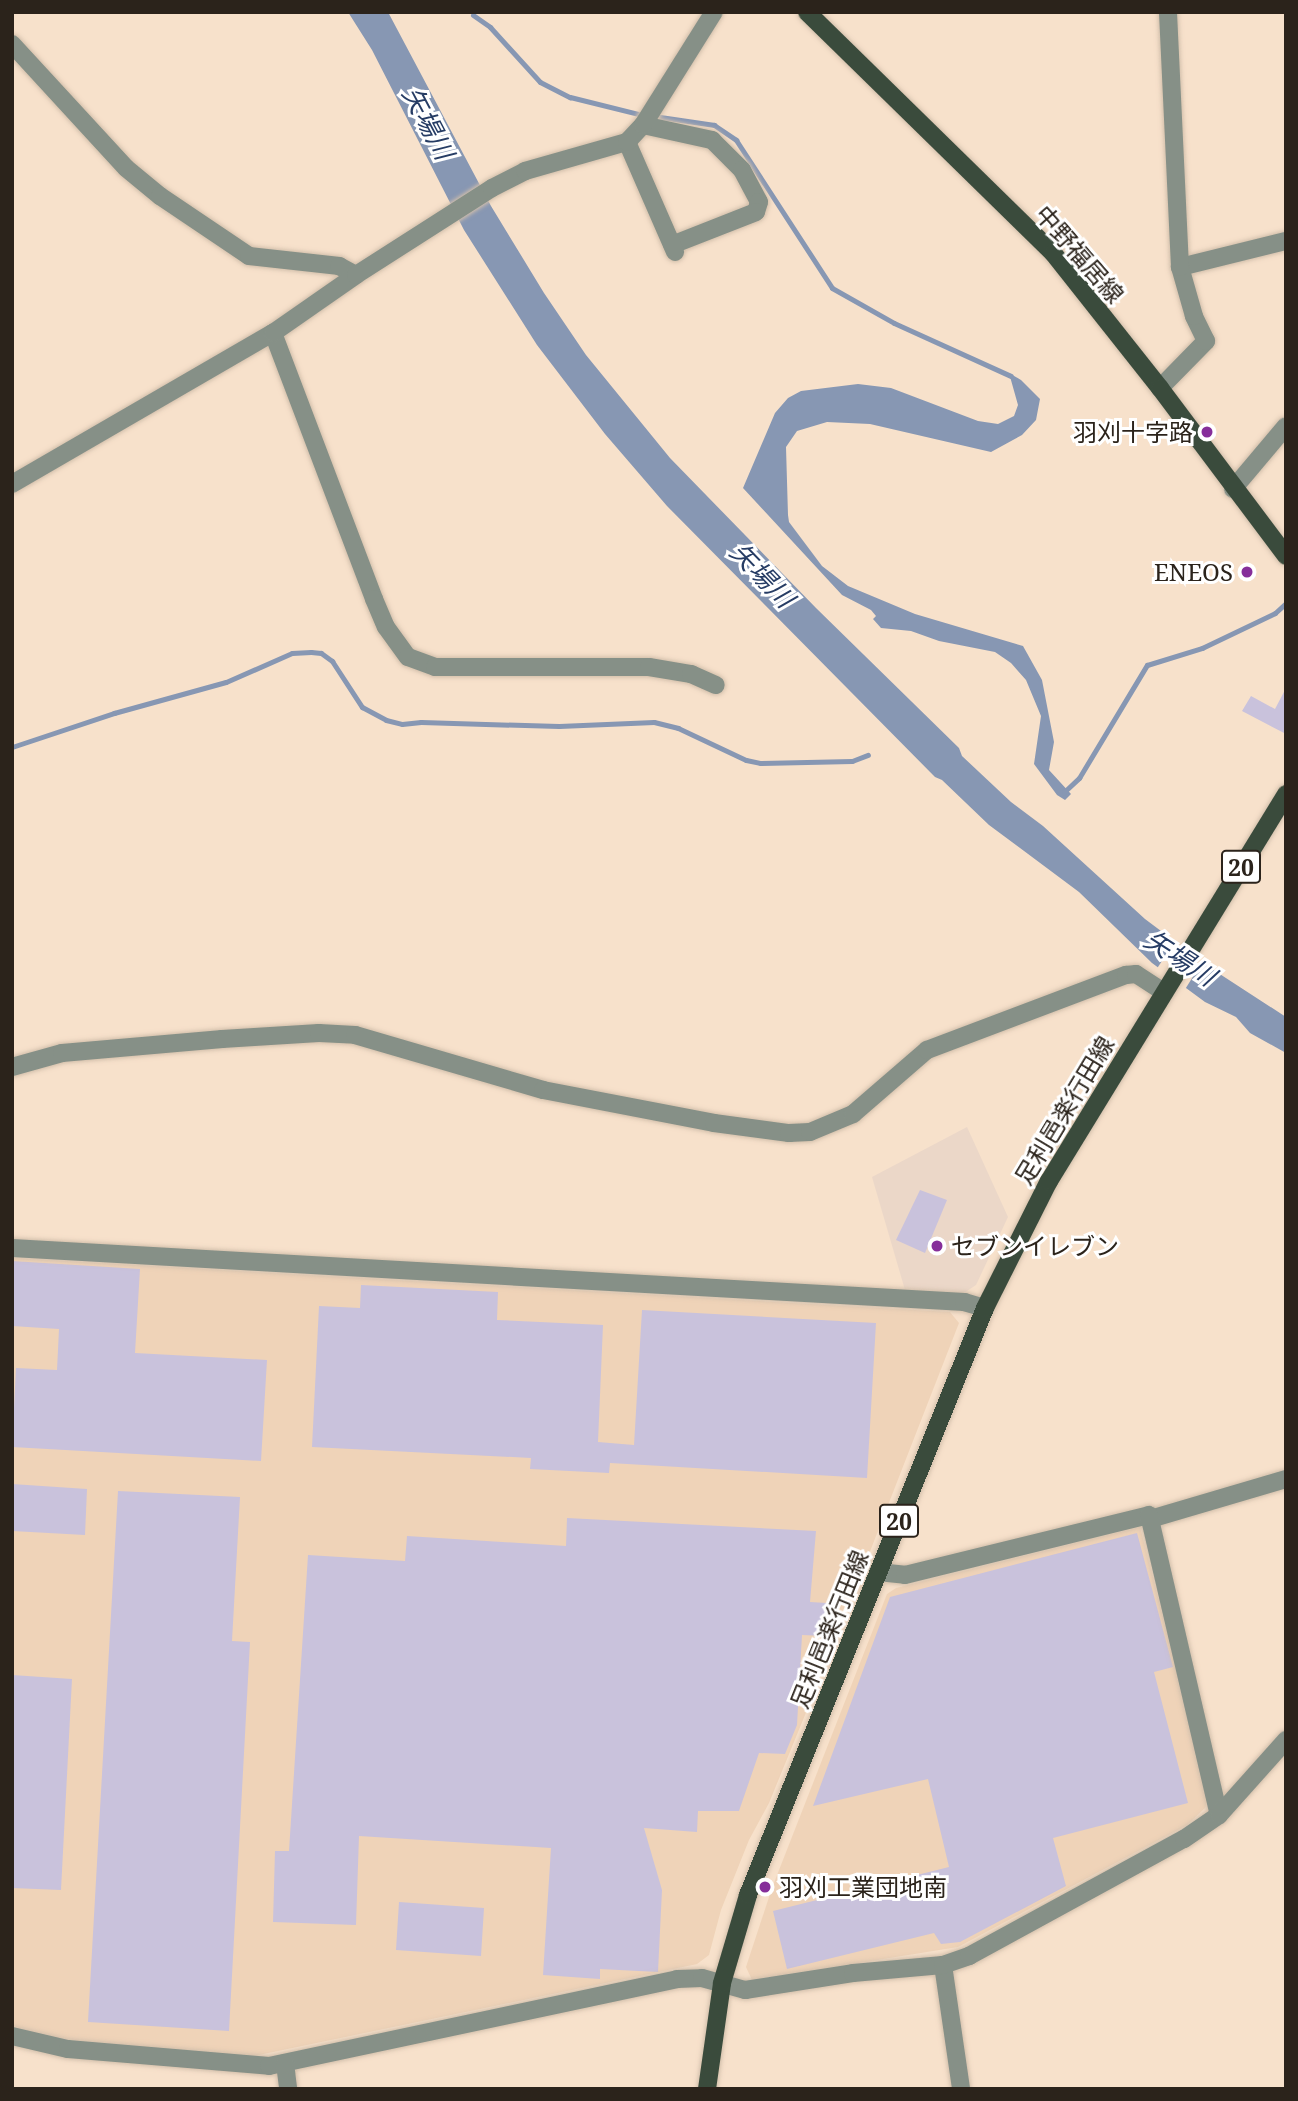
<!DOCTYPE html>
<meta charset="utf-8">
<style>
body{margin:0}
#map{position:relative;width:1298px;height:2101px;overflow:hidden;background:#f7e1cb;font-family:"Noto Serif","Noto Sans JP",serif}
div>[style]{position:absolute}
.commercial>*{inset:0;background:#ebd7c8}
.built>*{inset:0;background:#efd3b8}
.water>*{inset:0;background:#8797b3}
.pier>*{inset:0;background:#f7e1cb}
.stream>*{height:5px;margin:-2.5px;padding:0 2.5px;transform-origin:2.5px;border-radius:2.5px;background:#8797b3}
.building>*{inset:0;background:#c9c2dc}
.roads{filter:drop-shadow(0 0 2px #d2bfab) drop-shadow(0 0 2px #d2bfab)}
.minor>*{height:18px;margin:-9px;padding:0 9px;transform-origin:9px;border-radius:9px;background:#869087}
.major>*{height:18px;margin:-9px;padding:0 9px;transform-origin:9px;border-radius:9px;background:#3a4b3c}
.dots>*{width:19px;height:19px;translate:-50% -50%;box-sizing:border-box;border:4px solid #fff;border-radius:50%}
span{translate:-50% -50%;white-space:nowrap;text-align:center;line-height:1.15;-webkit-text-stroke:6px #fff;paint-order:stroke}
.shield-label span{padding:2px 5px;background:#fff;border:2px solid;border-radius:5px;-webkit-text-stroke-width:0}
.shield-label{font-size:23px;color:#2b231b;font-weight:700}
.street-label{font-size:24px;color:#2b231b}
.poi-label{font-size:24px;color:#2b231b}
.right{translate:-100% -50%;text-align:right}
.left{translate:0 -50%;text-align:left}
.water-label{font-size:26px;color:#263c64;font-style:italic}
.frame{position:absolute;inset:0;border:14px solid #2b231b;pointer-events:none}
</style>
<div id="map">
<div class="commercial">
<div style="clip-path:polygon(967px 1127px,1008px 1217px,976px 1285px,961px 1295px,905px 1290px,872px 1177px)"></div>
</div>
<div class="built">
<div style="clip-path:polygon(12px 1258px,950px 1312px,959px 1323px,830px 1654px,769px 1803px,749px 1840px,721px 1910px,709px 1955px,697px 1964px,249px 2057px,40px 2037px,12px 2025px)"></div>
<div style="clip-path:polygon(1140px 1527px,1207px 1789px,1209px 1797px,1205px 1808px,1187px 1825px,958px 1947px,752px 1980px,746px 1967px,772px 1888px,887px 1594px,896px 1588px)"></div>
</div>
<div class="water">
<div style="clip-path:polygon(348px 12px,388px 12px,491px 206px,544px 293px,586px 355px,670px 458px,816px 608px,959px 748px,962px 756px,1011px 802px,1043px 826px,1145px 919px,1209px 967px,1286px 1017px,1286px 1053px,1250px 1033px,1236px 1017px,1205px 1002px,1152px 963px,1079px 892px,989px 825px,942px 780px,935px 777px,667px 506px,605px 434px,537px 345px,464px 230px,372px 50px)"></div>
<div style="clip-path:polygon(1009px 373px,1021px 380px,1040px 399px,1036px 420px,1022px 435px,991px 452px,870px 424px,827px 422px,797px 431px,786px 447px,788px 515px,789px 522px,822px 566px,848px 586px,915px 614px,1023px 646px,1042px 680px,1054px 742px,1049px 770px,1071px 794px,1065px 800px,1057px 795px,1034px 764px,1041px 716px,1026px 680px,1011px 663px,995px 652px,939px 641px,911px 631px,881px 628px,873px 619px,876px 616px,871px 610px,842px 595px,743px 488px,775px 413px,788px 398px,801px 391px,858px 384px,891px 388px,978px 421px,998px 424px,1014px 416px,1018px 405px)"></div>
</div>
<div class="pier">
<div style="clip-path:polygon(1177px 938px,1204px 959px,1184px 991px,1156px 970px)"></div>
</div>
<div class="stream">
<div style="left:473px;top:15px;width:21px;rotate:35deg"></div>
<div style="left:490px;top:27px;width:74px;rotate:47.7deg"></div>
<div style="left:540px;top:82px;width:34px;rotate:27deg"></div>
<div style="left:570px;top:97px;width:70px;rotate:14deg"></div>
<div style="left:660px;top:117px;width:55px;rotate:8.4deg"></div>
<div style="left:714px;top:125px;width:27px;rotate:34deg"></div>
<div style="left:736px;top:140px;width:176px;rotate:57deg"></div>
<div style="left:832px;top:288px;width:71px;rotate:29.4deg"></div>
<div style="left:894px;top:323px;width:128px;rotate:24.4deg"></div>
<div style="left:12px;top:747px;width:108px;rotate:-18.4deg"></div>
<div style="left:114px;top:713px;width:116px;rotate:-15.5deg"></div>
<div style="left:226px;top:682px;width:72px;rotate:-23.7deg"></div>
<div style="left:292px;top:653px;width:19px;rotate:-3deg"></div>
<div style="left:311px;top:652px;width:10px;rotate:6deg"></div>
<div style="left:321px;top:653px;width:14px;rotate:36deg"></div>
<div style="left:332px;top:661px;width:55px;rotate:56.9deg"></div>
<div style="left:362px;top:707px;width:27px;rotate:28deg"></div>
<div style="left:386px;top:720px;width:16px;rotate:14deg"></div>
<div style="left:402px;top:724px;width:19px;rotate:-6deg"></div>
<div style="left:421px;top:722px;width:138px;rotate:1.7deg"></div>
<div style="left:559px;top:726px;width:95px;rotate:-2.4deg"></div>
<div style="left:654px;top:722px;width:25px;rotate:14deg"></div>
<div style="left:678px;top:728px;width:75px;rotate:25.2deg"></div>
<div style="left:746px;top:760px;width:14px;rotate:12deg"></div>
<div style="left:760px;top:763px;width:92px;rotate:-1.2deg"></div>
<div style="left:852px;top:761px;width:17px;rotate:-21deg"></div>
<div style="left:1064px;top:792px;width:21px;rotate:-43deg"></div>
<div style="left:1079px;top:778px;width:132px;rotate:-59deg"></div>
<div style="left:1147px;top:665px;width:58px;rotate:-17.2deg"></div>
<div style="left:1202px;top:648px;width:81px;rotate:-25.6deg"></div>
<div style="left:1275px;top:613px;width:15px;rotate:-42deg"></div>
</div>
<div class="building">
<div style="clip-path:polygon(1286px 688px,1286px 734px,1242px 711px,1251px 696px,1275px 709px)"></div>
<div style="clip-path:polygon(920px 1190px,947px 1200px,925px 1253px,896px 1240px)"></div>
<div style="clip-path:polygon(12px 1261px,140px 1269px,135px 1353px,267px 1360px,261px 1461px,12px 1447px,16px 1368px,57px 1370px,59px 1329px,12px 1326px)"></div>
<div style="clip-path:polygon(361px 1285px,498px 1292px,497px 1320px,603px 1325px,598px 1442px,634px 1445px,642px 1310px,876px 1323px,867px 1478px,610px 1463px,609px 1473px,530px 1469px,531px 1458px,312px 1447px,319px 1306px,360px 1308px)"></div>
<div style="clip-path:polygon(12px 1484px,87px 1489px,85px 1535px,12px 1531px)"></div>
<div style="clip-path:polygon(118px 1491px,240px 1497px,232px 1641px,250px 1642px,229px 2031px,88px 2022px)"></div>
<div style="clip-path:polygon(567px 1518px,816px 1531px,810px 1602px,827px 1603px,825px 1636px,802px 1635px,797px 1725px,785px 1754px,759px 1753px,739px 1811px,698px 1811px,697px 1832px,644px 1828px,662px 1890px,658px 1972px,600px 1969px,600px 1979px,543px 1975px,551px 1848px,359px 1836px,356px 1925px,273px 1922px,275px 1851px,289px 1851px,308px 1555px,405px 1561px,407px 1536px,566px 1546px)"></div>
<div style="clip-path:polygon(1137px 1533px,1173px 1667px,1154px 1672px,1188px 1803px,1053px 1838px,1066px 1886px,960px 1942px,941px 1944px,934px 1933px,787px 1969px,773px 1911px,949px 1867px,928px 1779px,813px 1806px,890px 1597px)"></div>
<div style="clip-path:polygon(12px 1675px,72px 1679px,61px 1890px,12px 1888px)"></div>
<div style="clip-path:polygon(399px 1902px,484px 1908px,481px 1956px,396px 1950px)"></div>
</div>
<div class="roads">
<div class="minor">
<div style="left:12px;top:44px;width:168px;rotate:47.4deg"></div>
<div style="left:126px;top:168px;width:44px;rotate:39.5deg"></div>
<div style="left:160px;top:196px;width:107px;rotate:34deg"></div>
<div style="left:249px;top:256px;width:91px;rotate:6.3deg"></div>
<div style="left:339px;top:266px;width:19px;rotate:28deg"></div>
<div style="left:643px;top:125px;width:71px;rotate:12.3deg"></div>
<div style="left:712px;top:140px;width:42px;rotate:45deg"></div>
<div style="left:742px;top:170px;width:36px;rotate:62deg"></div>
<div style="left:759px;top:202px;width:10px;rotate:107deg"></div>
<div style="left:756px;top:212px;width:90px;rotate:158.6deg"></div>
<div style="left:627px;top:142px;width:120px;rotate:66.4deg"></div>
<div style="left:1180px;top:267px;width:109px;rotate:-13.8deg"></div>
<div style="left:273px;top:333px;width:285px;rotate:69.2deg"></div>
<div style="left:374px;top:599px;width:30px;rotate:67deg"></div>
<div style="left:386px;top:627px;width:37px;rotate:54deg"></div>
<div style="left:408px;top:657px;width:29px;rotate:20deg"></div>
<div style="left:435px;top:667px;width:214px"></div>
<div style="left:649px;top:667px;width:43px;rotate:9.5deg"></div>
<div style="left:691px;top:674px;width:27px;rotate:24deg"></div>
<div style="left:1160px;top:388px;width:66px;rotate:-45.6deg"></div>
<div style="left:1206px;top:341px;width:28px;rotate:-116deg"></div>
<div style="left:1194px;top:316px;width:51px;rotate:-105.9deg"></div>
<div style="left:1180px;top:267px;width:255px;rotate:-92.7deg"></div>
<div style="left:12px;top:484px;width:302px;rotate:-30.1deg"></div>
<div style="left:273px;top:333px;width:101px;rotate:-34.9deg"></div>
<div style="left:356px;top:275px;width:161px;rotate:-32.6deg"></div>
<div style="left:492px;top:188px;width:37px;rotate:-27deg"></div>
<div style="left:525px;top:171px;width:106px;rotate:-15.9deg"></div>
<div style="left:627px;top:142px;width:23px;rotate:-47deg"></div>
<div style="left:643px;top:125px;width:133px;rotate:-57.9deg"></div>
<div style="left:1233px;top:489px;width:82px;rotate:-49.9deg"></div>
<div style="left:12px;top:1067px;width:52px;rotate:-15.6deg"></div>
<div style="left:62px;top:1053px;width:161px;rotate:-5deg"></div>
<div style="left:222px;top:1039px;width:97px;rotate:-3.5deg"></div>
<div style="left:319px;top:1033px;width:36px;rotate:3deg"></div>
<div style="left:355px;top:1035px;width:196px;rotate:16.3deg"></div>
<div style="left:543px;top:1090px;width:174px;rotate:10.9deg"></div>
<div style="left:714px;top:1123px;width:76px;rotate:7.6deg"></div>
<div style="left:789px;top:1133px;width:21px;rotate:-3deg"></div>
<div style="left:810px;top:1132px;width:47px;rotate:-22.7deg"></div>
<div style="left:853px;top:1114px;width:98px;rotate:-40.9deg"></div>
<div style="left:927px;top:1050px;width:213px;rotate:-20.7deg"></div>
<div style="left:1126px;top:975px;width:10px;rotate:-6deg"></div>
<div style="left:1136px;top:974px;width:33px;rotate:33deg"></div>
<div style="left:12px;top:1248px;width:954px;rotate:3.25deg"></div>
<div style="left:964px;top:1302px;width:22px;rotate:16deg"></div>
<div style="left:1150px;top:1519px;width:142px;rotate:-16.4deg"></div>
<div style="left:878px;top:1572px;width:27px;rotate:6deg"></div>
<div style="left:905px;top:1575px;width:251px;rotate:-13.8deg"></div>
<div style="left:1149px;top:1515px;width:308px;rotate:76.9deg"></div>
<div style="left:943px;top:1965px;width:125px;rotate:81.7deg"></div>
<div style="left:12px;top:2036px;width:57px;rotate:13.1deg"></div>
<div style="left:68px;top:2049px;width:202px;rotate:4.8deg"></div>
<div style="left:269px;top:2066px;width:417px;rotate:-12deg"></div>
<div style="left:677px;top:1979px;width:25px;rotate:-2deg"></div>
<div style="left:702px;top:1978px;width:45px;rotate:15.6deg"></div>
<div style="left:745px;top:1990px;width:109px;rotate:-8.9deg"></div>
<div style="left:853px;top:1973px;width:90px;rotate:-5.1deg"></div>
<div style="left:943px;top:1965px;width:28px;rotate:-19deg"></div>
<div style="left:969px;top:1956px;width:245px;rotate:-28.6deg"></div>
<div style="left:1184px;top:1839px;width:42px;rotate:-34.4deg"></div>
<div style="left:1219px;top:1815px;width:101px;rotate:-48.2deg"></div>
<div style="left:285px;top:2063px;width:26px;rotate:83deg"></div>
</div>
<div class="major">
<div style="left:807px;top:12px;width:344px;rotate:44.4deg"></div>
<div style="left:1053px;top:253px;width:172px;rotate:51.6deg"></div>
<div style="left:1160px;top:388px;width:210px;rotate:53.1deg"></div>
<div style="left:707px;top:2089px;width:107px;rotate:-81.9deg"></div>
<div style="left:722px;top:1983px;width:92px;rotate:-73.5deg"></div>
<div style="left:748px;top:1895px;width:633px;rotate:-68.01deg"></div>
<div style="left:985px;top:1308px;width:142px;rotate:-63.3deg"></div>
<div style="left:1049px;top:1181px;width:454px;rotate:-58.5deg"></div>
</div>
</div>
<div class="dots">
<div style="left:1207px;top:432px;background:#862e9a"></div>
<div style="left:1247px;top:572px;background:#862e9a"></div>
<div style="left:937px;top:1246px;background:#862e9a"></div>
<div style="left:765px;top:1887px;background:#862e9a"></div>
</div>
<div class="shield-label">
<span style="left:1241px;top:867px">20</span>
<span style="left:899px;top:1521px">20</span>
</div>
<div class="street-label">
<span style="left:1080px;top:254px;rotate:49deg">中野福居線</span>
<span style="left:1064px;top:1110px;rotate:-59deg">足利邑楽行田線</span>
<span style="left:829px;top:1629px;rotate:-68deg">足利邑楽行田線</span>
</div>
<div class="poi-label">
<span class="right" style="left:1193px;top:432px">羽刈十字路</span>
<span class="right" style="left:1233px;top:572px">ENEOS</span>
<span class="left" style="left:951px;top:1246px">セブンイレブン</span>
<span class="left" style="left:779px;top:1887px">羽刈工業団地南</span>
</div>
<div class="water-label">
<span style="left:428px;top:123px;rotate:62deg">矢場川</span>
<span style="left:762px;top:575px;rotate:46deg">矢場川</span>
<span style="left:1180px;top:958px;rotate:33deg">矢場川</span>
</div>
<div class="frame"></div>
</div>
